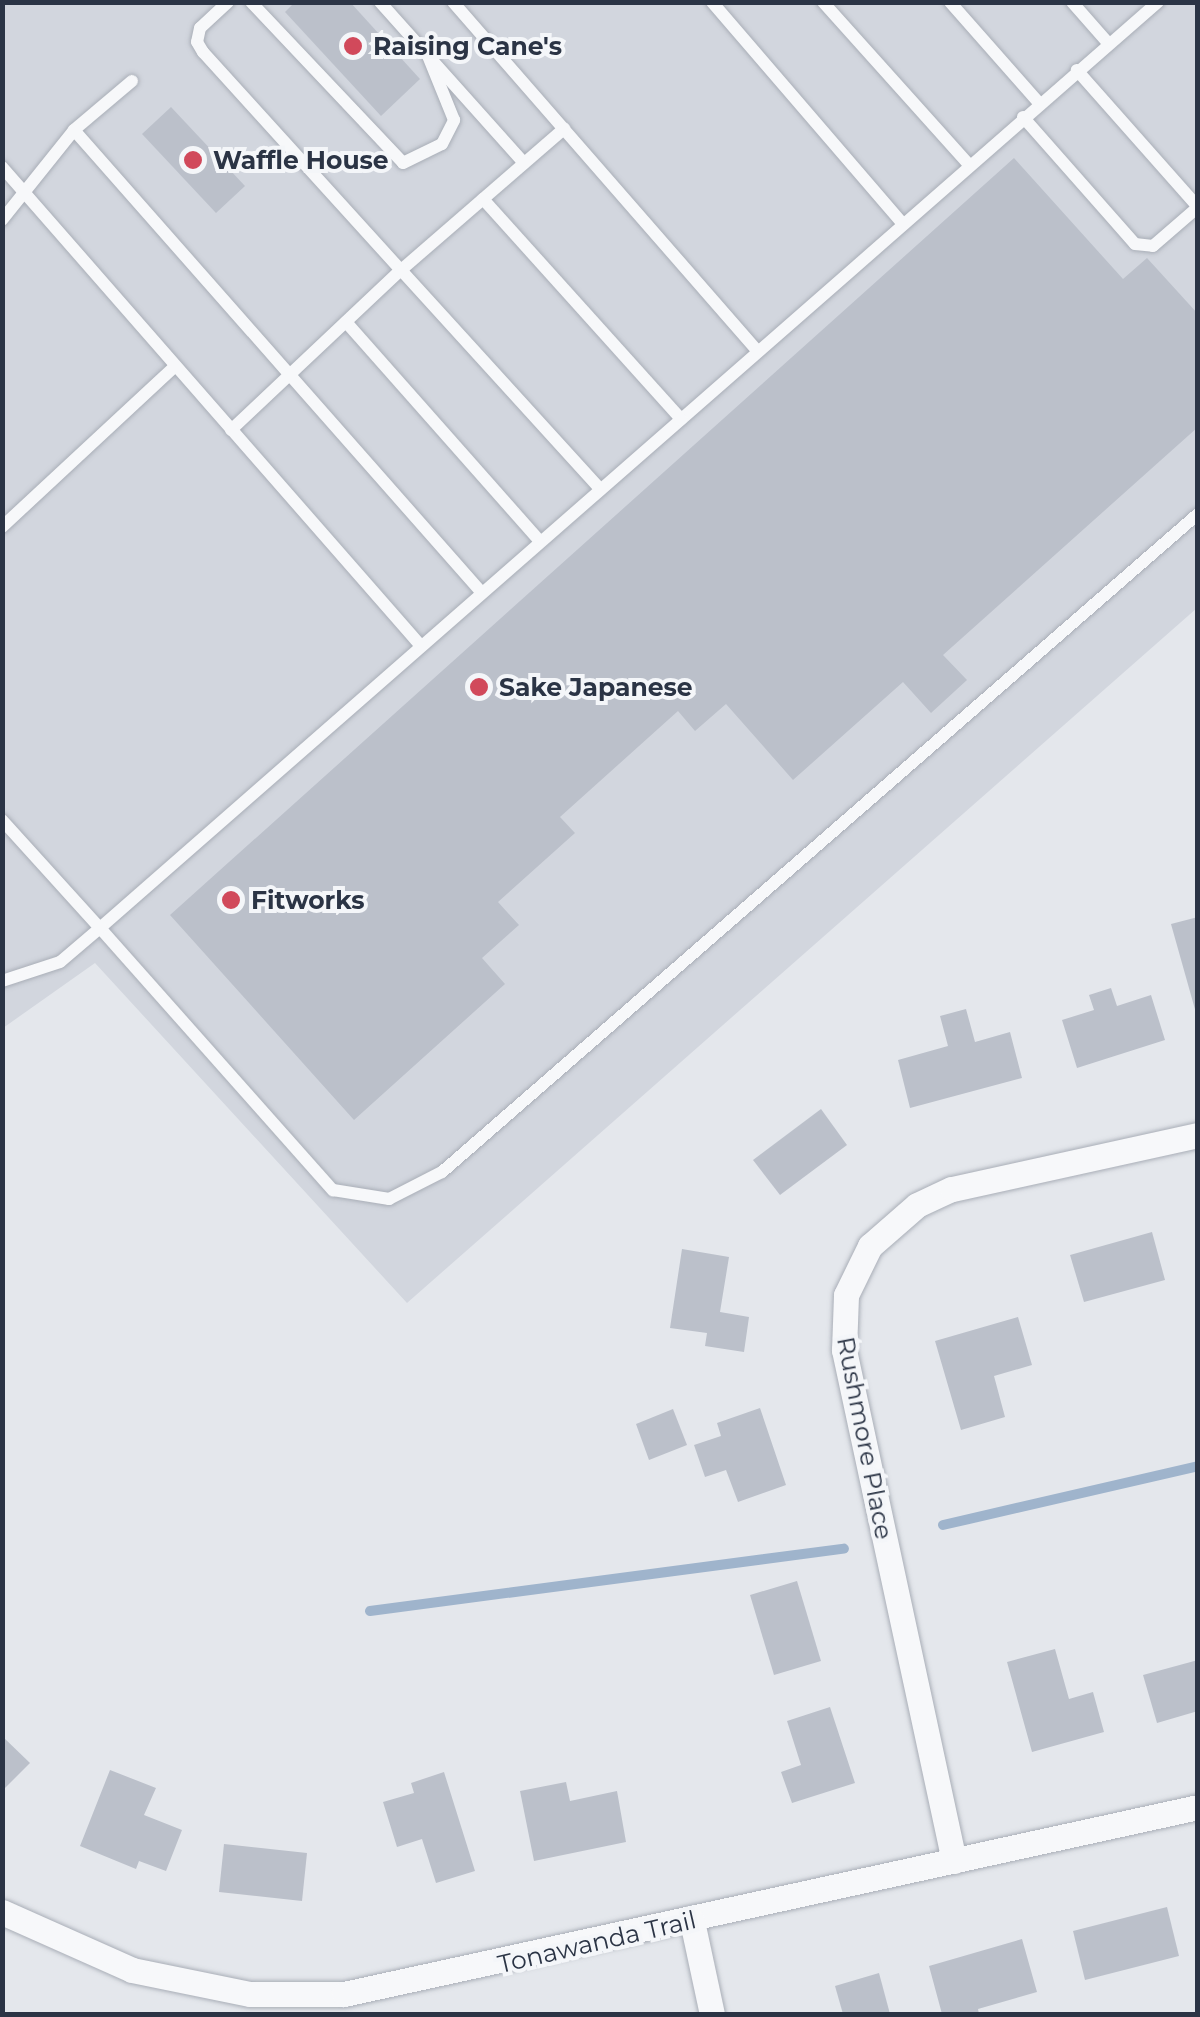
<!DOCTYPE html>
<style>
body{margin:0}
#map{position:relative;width:1200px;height:2017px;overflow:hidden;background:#e4e7ec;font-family:Montserrat,sans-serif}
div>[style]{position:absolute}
.built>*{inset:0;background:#d2d6de}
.stream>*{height:10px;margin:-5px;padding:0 5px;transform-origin:5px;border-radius:5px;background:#9fb4cc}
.building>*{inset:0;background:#bbc0ca}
.roads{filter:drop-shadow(0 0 2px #a9aeb7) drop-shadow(0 0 2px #a9aeb7)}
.lane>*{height:12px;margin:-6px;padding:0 6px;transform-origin:6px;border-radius:6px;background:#f7f8fa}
.street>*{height:25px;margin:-12.5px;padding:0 12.5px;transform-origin:12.5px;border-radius:12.5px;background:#f7f8fa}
.dots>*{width:28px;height:28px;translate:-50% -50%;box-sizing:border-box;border:5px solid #f4f6f9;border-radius:50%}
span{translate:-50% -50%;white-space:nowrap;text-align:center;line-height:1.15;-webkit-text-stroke:8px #f4f6f9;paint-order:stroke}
.poi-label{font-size:25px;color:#2b3445;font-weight:700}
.left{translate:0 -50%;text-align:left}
.street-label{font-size:25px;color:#2b3445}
.frame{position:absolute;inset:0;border:5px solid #2b3445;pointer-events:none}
</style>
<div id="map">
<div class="built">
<div style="clip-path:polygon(3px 3px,1197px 3px,1197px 608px,407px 1303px,95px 963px,3px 1028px)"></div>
</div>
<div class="stream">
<div style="left:943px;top:1525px;width:262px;rotate:-13deg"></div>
<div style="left:370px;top:1611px;width:478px;rotate:-7.5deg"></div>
</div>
<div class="building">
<div style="clip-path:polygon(295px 2px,350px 2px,420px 79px,381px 116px,285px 12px)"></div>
<div style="clip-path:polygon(171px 107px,245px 186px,216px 213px,142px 134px)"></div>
<div style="clip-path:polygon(1014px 158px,1123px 279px,1147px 258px,1198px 314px,1198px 427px,943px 655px,967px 680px,931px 713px,903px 682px,793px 780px,726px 704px,695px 731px,678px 711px,560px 817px,575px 833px,498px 902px,519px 925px,482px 958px,505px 984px,354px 1120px,170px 915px)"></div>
<div style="clip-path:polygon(1198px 917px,1198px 1013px,1196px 1013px,1171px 924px)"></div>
<div style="clip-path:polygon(1111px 988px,1117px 1006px,1151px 995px,1165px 1040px,1077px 1068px,1062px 1020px,1094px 1010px,1089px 995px)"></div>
<div style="clip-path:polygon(966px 1009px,975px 1042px,1010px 1032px,1022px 1078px,910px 1108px,898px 1060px,948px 1046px,940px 1016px)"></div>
<div style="clip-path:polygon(821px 1109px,847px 1145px,780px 1195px,753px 1160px)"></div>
<div style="clip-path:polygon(1152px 1232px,1165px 1280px,1084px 1302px,1070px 1255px)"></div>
<div style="clip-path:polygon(682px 1249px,729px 1257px,720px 1312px,749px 1317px,744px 1352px,705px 1346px,707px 1333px,670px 1328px)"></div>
<div style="clip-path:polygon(1018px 1317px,1032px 1365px,994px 1376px,1005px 1417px,961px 1430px,935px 1341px)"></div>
<div style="clip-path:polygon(760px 1408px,786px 1485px,738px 1502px,726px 1470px,705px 1477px,694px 1445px,721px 1436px,717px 1423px)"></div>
<div style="clip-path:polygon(673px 1409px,687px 1445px,649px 1460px,636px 1424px)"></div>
<div style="clip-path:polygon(797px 1581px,821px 1661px,774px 1675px,750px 1595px)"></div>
<div style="clip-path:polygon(1055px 1649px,1069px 1699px,1093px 1692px,1104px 1732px,1032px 1752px,1007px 1662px)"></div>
<div style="clip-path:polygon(1198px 1660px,1198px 1711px,1157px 1723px,1143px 1675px)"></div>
<div style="clip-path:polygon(830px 1707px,855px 1783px,792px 1803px,781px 1772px,801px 1765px,787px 1721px)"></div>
<div style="clip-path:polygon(2px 1736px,30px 1763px,2px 1791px)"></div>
<div style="clip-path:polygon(110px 1770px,156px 1788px,144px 1815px,182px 1830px,166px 1871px,139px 1861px,136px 1869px,80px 1846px)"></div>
<div style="clip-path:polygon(444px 1772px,475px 1871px,436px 1883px,422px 1839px,397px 1847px,383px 1802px,414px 1793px,411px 1783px)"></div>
<div style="clip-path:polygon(566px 1782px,570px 1801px,617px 1791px,626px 1842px,534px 1861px,520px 1791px)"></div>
<div style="clip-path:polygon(224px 1844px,307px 1853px,302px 1901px,219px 1892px)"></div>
<div style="clip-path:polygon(1167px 1907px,1179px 1956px,1085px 1980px,1073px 1931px)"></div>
<div style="clip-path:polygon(1022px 1939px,1037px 1992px,978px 2009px,979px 2014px,942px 2014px,929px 1966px)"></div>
<div style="clip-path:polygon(879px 1973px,890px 2014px,843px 2014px,835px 1986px)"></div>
</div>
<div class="roads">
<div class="lane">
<div style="left:228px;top:2px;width:38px;rotate:137deg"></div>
<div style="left:200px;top:28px;width:14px;rotate:102deg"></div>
<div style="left:197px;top:42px;width:12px;rotate:59deg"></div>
<div style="left:203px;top:52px;width:294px;rotate:47.8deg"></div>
<div style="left:401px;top:270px;width:216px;rotate:-40.9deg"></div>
<div style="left:251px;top:2px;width:221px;rotate:46.6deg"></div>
<div style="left:403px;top:163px;width:43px;rotate:-26deg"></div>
<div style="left:442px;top:144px;width:27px;rotate:-63deg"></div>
<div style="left:454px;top:120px;width:69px;rotate:-112.1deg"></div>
<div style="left:380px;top:2px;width:216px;rotate:48.2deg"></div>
<div style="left:453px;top:2px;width:463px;rotate:48.9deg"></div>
<div style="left:712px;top:2px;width:291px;rotate:49.3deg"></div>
<div style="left:823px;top:2px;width:219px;rotate:48.1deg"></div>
<div style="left:950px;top:2px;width:135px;rotate:48.6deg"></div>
<div style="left:1072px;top:2px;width:55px;rotate:48.7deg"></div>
<div style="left:1158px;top:2px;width:1406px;rotate:138.81deg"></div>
<div style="left:100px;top:928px;width:351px;rotate:48.4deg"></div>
<div style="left:333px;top:1190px;width:57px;rotate:9.1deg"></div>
<div style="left:389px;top:1199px;width:59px;rotate:-27deg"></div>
<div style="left:442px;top:1172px;width:1002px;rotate:-41.04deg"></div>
<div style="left:132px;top:81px;width:76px;rotate:139.8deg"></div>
<div style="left:74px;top:130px;width:617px;rotate:48.61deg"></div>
<div style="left:1023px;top:117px;width:169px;rotate:48.6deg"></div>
<div style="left:1135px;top:244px;width:18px;rotate:6deg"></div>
<div style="left:1153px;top:246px;width:60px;rotate:-40.9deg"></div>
<div style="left:1198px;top:207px;width:183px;rotate:-131.5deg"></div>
<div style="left:2px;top:167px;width:636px;rotate:48.82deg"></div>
<div style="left:483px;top:199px;width:296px;rotate:48deg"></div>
<div style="left:2px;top:220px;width:115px;rotate:-51.3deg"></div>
<div style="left:346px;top:322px;width:293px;rotate:48.5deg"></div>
<div style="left:231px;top:430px;width:233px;rotate:-43.3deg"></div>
<div style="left:401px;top:270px;width:296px;rotate:47.7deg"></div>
<div style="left:2px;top:527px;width:235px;rotate:-42.9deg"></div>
<div style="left:2px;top:820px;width:146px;rotate:47.8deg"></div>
<div style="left:100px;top:928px;width:52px;rotate:139.6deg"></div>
<div style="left:60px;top:962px;width:61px;rotate:161.9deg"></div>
</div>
<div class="street">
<div style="left:954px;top:1861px;width:523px;rotate:-102.15deg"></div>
<div style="left:844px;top:1350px;width:55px;rotate:-87.9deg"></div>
<div style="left:846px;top:1295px;width:55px;rotate:-63.9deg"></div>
<div style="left:870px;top:1246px;width:62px;rotate:-41.1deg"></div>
<div style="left:917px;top:1205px;width:38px;rotate:-25deg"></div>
<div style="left:952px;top:1189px;width:252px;rotate:-12.4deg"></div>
<div style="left:2px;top:1912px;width:142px;rotate:24deg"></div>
<div style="left:132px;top:1970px;width:120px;rotate:11.5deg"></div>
<div style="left:250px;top:1994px;width:94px"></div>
<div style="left:344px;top:1994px;width:874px;rotate:-12.35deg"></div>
<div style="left:692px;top:1921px;width:95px;rotate:77.9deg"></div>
</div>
</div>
<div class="dots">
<div style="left:353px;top:46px;background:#d1495b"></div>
<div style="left:193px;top:160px;background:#d1495b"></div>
<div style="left:479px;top:687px;background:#d1495b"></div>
<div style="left:231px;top:900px;background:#d1495b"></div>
</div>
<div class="poi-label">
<span class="left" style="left:373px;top:46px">Raising Cane's</span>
<span class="left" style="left:213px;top:160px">Waffle House</span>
<span class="left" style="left:499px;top:687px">Sake Japanese</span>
<span class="left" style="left:251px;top:900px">Fitworks</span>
</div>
<div class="street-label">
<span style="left:865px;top:1438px;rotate:79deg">Rushmore Place</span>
<span style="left:597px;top:1942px;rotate:-13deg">Tonawanda Trail</span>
</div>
<div class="frame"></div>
</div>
